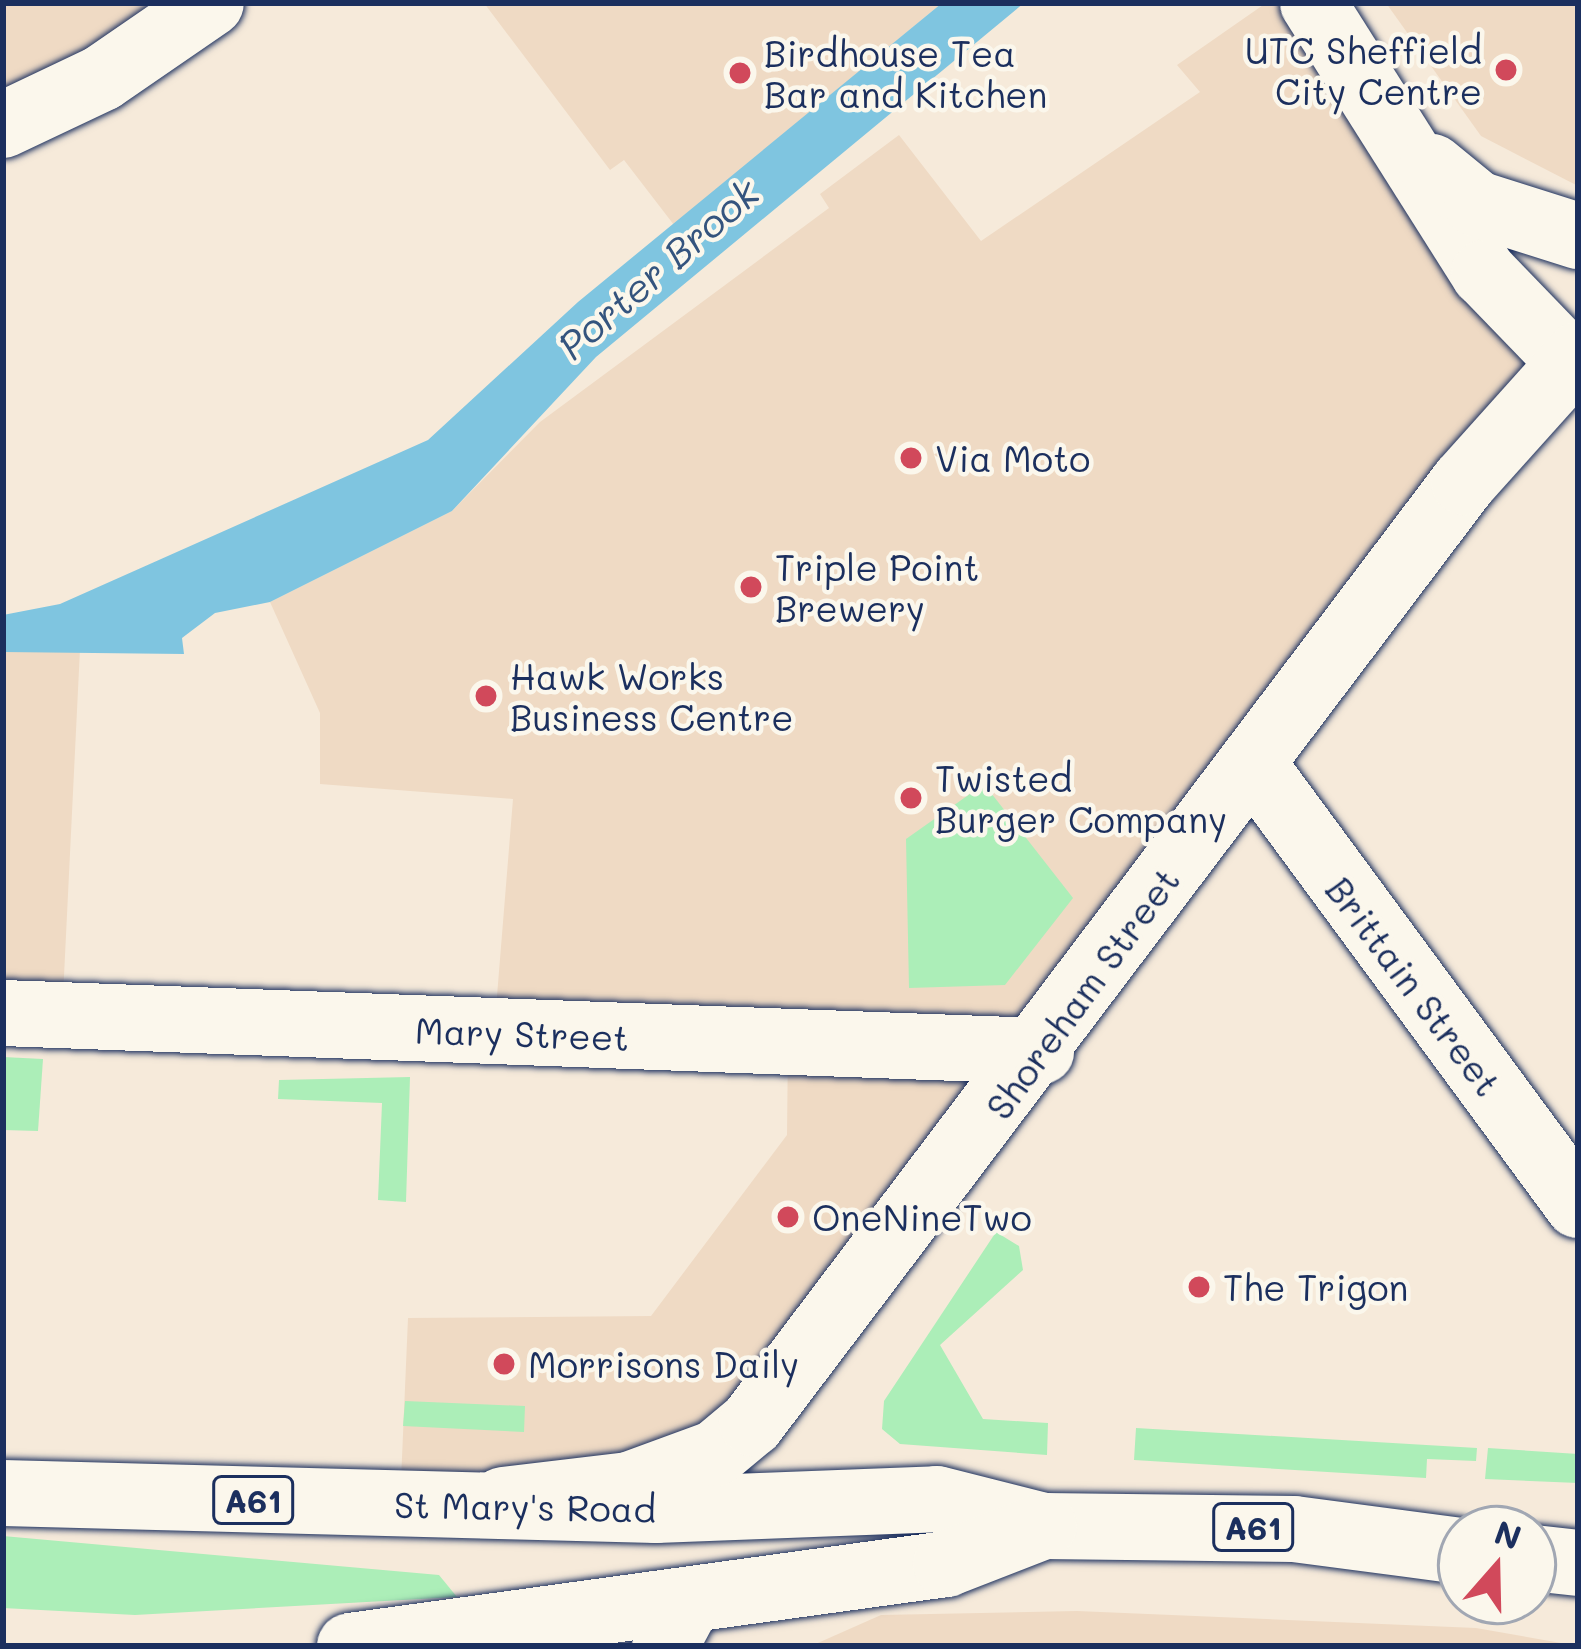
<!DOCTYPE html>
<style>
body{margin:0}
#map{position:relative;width:1581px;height:1649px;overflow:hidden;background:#f6eada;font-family:Mali,sans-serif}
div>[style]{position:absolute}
.built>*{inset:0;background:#efdac4}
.green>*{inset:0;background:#aceeb8}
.water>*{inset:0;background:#7fc5e0}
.roads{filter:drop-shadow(0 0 3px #1b2f5e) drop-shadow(0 0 3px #1b2f5e)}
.minor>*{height:66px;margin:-33px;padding:0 33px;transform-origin:33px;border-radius:33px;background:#fbf7ec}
.highway>*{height:66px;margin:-33px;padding:0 33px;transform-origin:33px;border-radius:33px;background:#fbf7ec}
.dots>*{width:33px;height:33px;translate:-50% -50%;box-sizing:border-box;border:6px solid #fbf7ec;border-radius:50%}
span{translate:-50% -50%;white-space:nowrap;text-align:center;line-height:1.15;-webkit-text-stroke:9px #fbf7ec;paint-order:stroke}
.shield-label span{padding:3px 9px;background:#fbf7ec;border:3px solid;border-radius:9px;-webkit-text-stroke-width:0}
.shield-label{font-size:33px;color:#1b2f5e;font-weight:700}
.poi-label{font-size:36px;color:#1b2f5e}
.right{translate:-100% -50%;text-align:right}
.left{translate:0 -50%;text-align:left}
.street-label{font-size:36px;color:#1b2f5e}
.water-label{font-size:39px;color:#34547e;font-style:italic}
.frame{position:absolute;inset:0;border:6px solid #1b2f5e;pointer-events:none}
.north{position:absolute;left:1437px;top:1505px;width:120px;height:120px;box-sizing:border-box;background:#fbf7ec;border:3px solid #a1a7b3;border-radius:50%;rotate:20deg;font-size:33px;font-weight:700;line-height:48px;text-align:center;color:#1b2f5e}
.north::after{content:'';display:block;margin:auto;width:42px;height:54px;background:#d1495b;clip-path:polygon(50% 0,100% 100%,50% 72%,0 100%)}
</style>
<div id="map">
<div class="built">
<div style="clip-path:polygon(3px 3px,211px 3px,3px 125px)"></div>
<div style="clip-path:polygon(484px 3px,942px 3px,674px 225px,624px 160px,610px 170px)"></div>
<div style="clip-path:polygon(1266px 3px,1313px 3px,1570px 362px,752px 1423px,400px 1504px,408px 1318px,651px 1316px,787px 1135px,788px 1041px,494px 1033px,513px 799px,320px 784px,320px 713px,270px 602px,452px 511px,540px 422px,829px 208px,820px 194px,899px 135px,981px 241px,1200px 92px,1177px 65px)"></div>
<div style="clip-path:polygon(1386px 3px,1578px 3px,1578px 186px,1481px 136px)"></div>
<div style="clip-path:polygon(80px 649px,62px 1017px,3px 1013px,3px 652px)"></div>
<div style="clip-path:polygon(1077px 1611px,1476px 1628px,1578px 1646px,811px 1646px,881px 1615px)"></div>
</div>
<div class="green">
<div style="clip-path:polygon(984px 784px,1073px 898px,1005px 985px,909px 988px,906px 839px)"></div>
<div style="clip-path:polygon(3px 1057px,43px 1059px,38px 1131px,3px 1130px)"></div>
<div style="clip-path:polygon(410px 1077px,406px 1202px,378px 1200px,382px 1103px,278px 1099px,279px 1080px)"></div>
<div style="clip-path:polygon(996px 1232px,1019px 1246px,1023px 1270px,940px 1345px,983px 1419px,1048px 1423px,1047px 1455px,900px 1444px,882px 1429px,884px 1401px)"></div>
<div style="clip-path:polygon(405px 1401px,525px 1406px,524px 1432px,403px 1426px)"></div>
<div style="clip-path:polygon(1136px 1428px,1477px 1448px,1476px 1461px,1427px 1459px,1426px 1478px,1134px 1460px)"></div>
<div style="clip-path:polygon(1488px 1448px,1578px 1454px,1578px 1483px,1485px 1479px)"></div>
<div style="clip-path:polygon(3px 1536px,439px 1575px,457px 1597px,135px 1615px,3px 1608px)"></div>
</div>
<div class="water">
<div style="clip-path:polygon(942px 3px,1024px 3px,596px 357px,452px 511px,270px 602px,215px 613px,182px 638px,184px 654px,3px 652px,3px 615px,60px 604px,428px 440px,578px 302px)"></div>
</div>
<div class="roads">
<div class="minor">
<div style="left:1313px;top:3px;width:320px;rotate:57.7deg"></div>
<div style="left:1484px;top:273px;width:124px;rotate:46deg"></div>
<div style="left:3px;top:125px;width:110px;rotate:-25.4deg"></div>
<div style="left:102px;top:78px;width:132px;rotate:-34.5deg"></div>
<div style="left:1432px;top:167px;width:58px;rotate:39.4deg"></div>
<div style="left:1477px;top:204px;width:106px;rotate:17.6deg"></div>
<div style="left:1253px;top:764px;width:548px;rotate:53.61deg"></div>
<div style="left:3px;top:1013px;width:1039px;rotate:2.1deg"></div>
<div style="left:665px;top:1646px;width:47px;rotate:-61.8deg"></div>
</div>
<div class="highway">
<div style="left:3px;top:1493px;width:653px;rotate:1.49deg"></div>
<div style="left:656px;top:1510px;width:281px;rotate:-2.2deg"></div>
<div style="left:937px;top:1499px;width:110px;rotate:14.2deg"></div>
<div style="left:1044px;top:1526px;width:250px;rotate:0.7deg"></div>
<div style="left:1294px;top:1529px;width:168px;rotate:7.5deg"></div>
<div style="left:503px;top:1500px;width:127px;rotate:-6.8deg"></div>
<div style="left:629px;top:1485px;width:93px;rotate:-20.2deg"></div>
<div style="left:716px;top:1453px;width:47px;rotate:-39.8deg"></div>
<div style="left:752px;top:1423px;width:1180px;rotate:-52.89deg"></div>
<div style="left:1464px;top:482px;width:171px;rotate:-48.1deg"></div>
<div style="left:1533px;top:1558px;width:45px;rotate:6.3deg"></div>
<div style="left:350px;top:1646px;width:602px;rotate:-7.83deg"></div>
<div style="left:946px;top:1564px;width:105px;rotate:-21.2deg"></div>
</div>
</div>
<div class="dots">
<div style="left:1506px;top:70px;background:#d1495b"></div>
<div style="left:740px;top:73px;background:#d1495b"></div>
<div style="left:911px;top:458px;background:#d1495b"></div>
<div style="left:751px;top:587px;background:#d1495b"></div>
<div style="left:486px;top:696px;background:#d1495b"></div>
<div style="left:911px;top:798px;background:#d1495b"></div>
<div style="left:788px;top:1217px;background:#d1495b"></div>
<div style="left:1199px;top:1287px;background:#d1495b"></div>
<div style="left:504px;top:1364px;background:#d1495b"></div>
</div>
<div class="shield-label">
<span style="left:253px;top:1500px">A61</span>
<span style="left:1253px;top:1527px">A61</span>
</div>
<div class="poi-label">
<span class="right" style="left:1482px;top:70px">UTC Sheffield<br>City Centre</span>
<span class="left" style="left:764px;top:73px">Birdhouse Tea<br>Bar and Kitchen</span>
<span class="left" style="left:935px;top:458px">Via Moto</span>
<span class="left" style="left:775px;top:587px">Triple Point<br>Brewery</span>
<span class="left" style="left:510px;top:696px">Hawk Works<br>Business Centre</span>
<span class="left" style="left:935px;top:798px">Twisted<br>Burger Company</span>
<span class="left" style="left:812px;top:1217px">OneNineTwo</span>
<span class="left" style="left:1223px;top:1287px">The Trigon</span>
<span class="left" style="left:528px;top:1364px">Morrisons Daily</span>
</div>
<div class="street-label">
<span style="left:1414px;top:986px;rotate:53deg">Brittain Street</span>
<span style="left:1082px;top:993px;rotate:-54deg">Shoreham Street</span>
<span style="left:522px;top:1033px;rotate:2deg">Mary Street</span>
<span style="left:525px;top:1506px;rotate:1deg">St Mary's Road</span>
</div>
<div class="water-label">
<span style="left:658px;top:269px;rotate:-41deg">Porter Brook</span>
</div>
<div class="frame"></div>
<div class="north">N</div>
</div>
